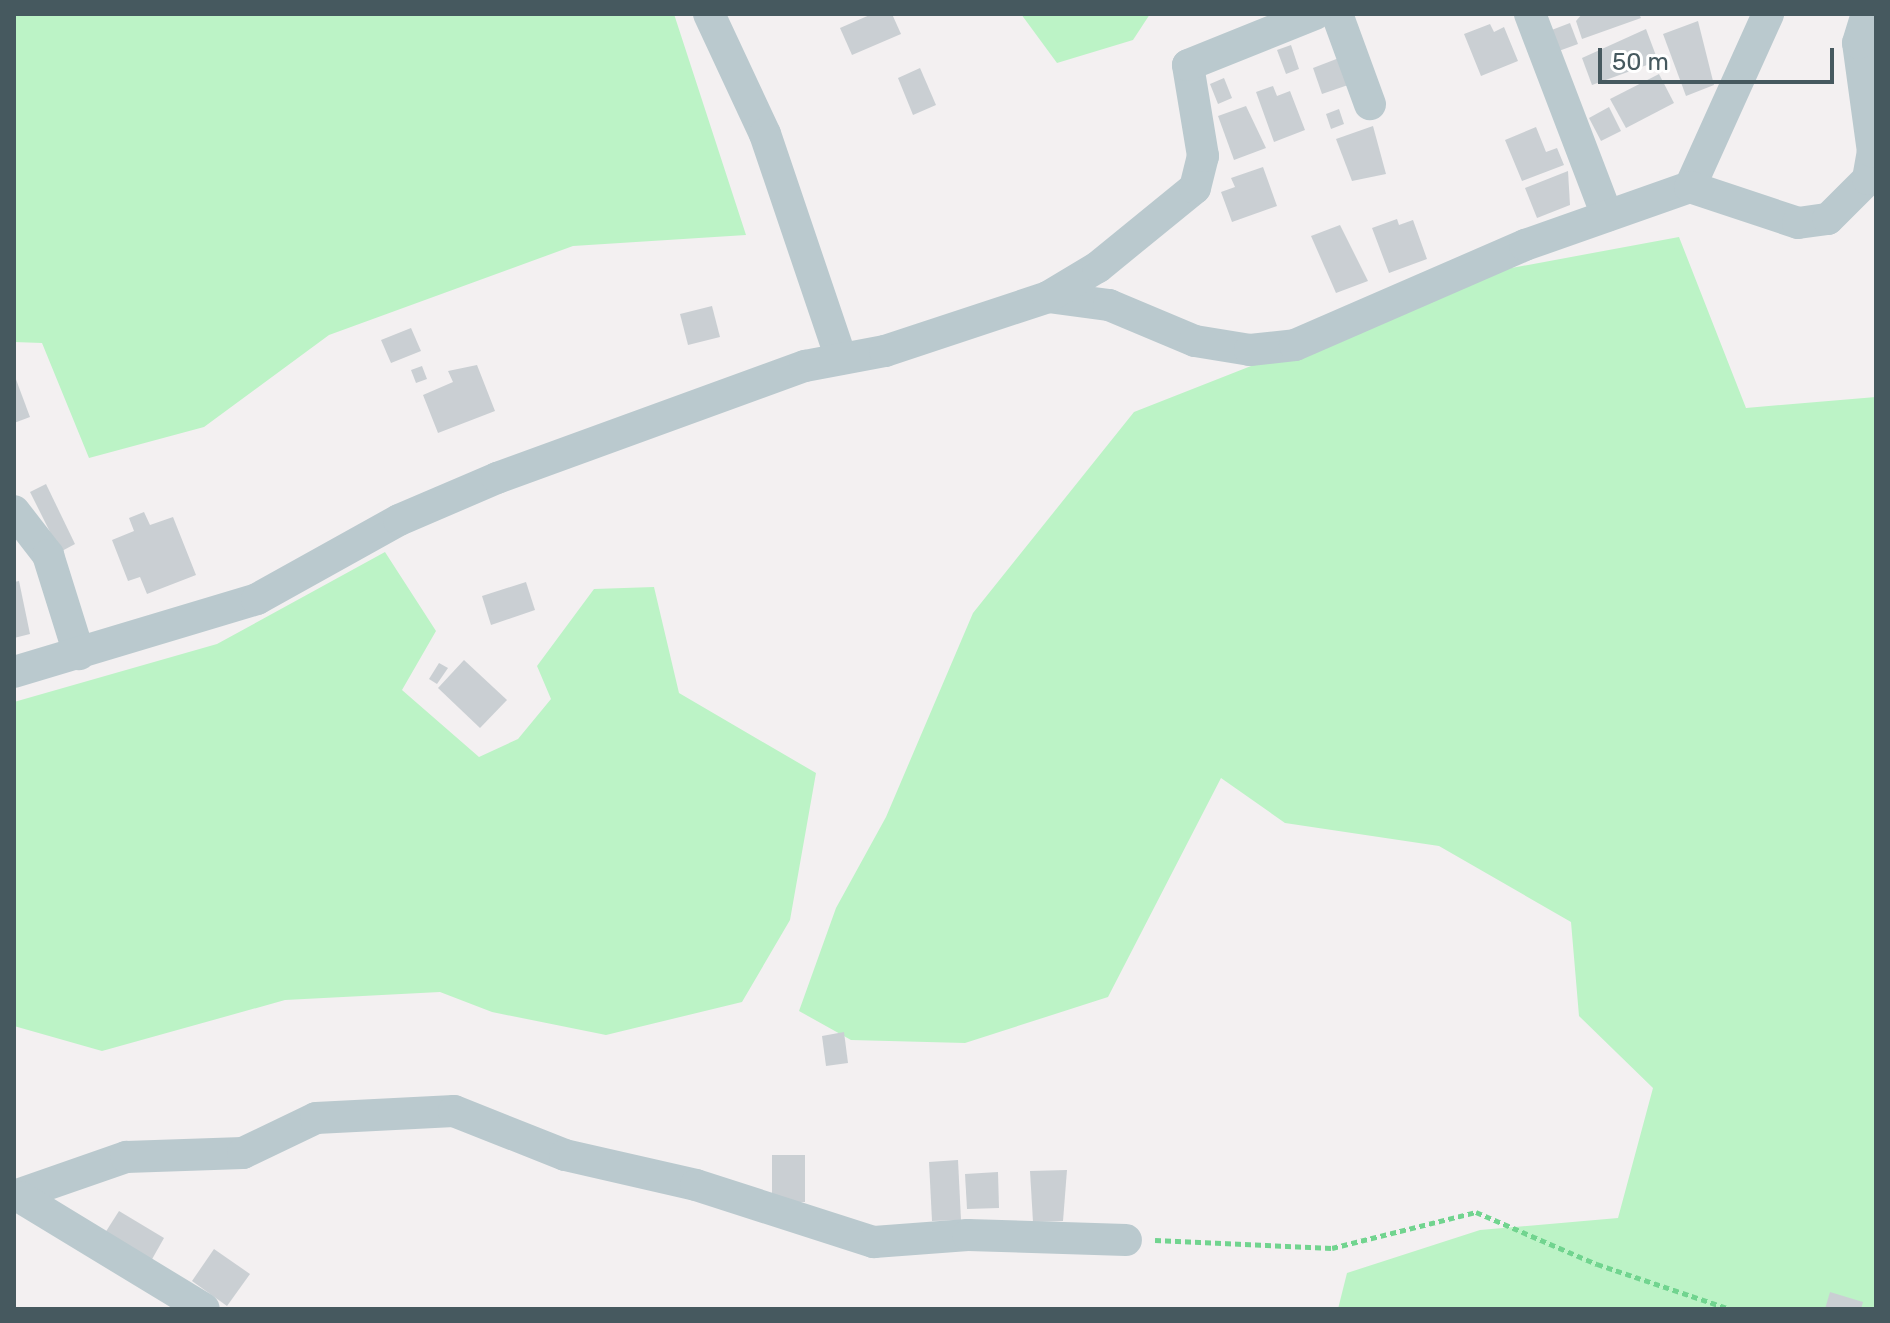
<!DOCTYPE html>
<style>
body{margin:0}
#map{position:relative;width:1890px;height:1323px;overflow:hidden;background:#f3f0f1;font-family:Rubik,sans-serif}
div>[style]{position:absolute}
.green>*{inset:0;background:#bcf3c6}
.building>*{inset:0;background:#cacfd3}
.path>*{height:5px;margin-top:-2.5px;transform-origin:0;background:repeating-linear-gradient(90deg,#71d48f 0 6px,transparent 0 10px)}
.street>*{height:32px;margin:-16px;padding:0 16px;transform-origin:16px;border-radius:16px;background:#bac9ce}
span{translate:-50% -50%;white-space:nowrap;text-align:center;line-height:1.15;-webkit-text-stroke:6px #fff;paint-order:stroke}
.frame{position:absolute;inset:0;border:16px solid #46595f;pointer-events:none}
.scale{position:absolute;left:1598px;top:48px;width:236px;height:36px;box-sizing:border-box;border:4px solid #46595f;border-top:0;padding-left:10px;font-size:24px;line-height:28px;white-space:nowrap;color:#46595f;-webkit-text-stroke:6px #fff;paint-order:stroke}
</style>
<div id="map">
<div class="green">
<div style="clip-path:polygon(14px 14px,674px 14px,746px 235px,573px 246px,329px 335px,204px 427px,89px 458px,42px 343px,14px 342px)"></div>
<div style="clip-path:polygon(1021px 14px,1150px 14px,1133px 40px,1057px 63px)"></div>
<div style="clip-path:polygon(1679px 237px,1746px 408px,1876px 397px,1876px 1309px,1338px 1309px,1347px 1273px,1480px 1230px,1618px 1218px,1653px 1088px,1579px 1016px,1571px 922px,1439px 846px,1285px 823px,1221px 778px,1108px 997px,965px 1043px,851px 1040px,799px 1011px,836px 908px,886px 817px,973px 613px,1134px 412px,1490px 272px)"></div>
<div style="clip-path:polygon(385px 552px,436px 631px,402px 690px,479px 757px,518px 739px,551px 699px,537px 666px,594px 589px,654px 587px,679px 693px,816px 773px,790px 920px,742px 1002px,606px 1035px,492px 1012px,440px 992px,285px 1000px,102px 1051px,14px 1026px,14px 702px,217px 644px)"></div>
</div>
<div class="building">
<div style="clip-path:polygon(872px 14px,892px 14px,901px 34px,852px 55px,840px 28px)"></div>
<div style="clip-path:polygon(1582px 14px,1639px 14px,1641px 18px,1582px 39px,1576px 21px)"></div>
<div style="clip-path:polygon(1698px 21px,1714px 85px,1686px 96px,1663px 34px)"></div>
<div style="clip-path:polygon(1570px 23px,1578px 44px,1556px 52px,1549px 31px)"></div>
<div style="clip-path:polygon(1490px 24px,1494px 32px,1504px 27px,1518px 61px,1481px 76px,1464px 34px)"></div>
<div style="clip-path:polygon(1646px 29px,1658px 61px,1592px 85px,1582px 58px)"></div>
<div style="clip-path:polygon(1291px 45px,1299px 69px,1286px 74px,1277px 50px)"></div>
<div style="clip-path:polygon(1339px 58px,1348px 85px,1322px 94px,1313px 68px)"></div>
<div style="clip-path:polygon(920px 68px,936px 105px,913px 115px,898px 78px)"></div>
<div style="clip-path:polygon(1659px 74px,1674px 103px,1626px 128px,1610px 99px)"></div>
<div style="clip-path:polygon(1224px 78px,1232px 98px,1218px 104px,1210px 84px)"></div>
<div style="clip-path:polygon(1273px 86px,1277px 96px,1290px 91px,1305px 130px,1274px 142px,1256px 92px)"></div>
<div style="clip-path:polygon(1246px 106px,1266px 148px,1234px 160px,1218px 116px)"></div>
<div style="clip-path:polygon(1609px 107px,1621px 131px,1601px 141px,1589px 118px)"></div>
<div style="clip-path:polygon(1339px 109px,1344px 124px,1331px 129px,1326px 114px)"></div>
<div style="clip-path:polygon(1373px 126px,1386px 174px,1352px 181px,1336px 139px)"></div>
<div style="clip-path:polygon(1536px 127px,1546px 152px,1557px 148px,1564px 165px,1522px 181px,1505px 140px)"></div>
<div style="clip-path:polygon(1263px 167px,1277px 206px,1232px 222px,1221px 192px,1235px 187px,1231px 178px)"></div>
<div style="clip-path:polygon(1568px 171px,1570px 205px,1537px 218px,1525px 188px)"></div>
<div style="clip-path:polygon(1397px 219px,1399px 225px,1413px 220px,1427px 259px,1389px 273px,1372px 228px)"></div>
<div style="clip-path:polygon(1340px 225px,1368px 281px,1336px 293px,1311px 236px)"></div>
<div style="clip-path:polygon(712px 306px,720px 337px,688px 345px,680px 314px)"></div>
<div style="clip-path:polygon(411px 328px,421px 351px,391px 363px,381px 340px)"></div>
<div style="clip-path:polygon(477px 365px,495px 411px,438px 433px,423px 395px,453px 382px,448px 371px)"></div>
<div style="clip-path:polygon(422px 366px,427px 379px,416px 383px,411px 370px)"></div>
<div style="clip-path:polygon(14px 374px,30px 417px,14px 423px)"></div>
<div style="clip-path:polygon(46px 484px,75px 544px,60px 552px,30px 492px)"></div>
<div style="clip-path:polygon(144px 512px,150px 525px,173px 517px,196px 575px,147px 594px,140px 577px,128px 581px,112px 540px,134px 531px,129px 518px)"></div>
<div style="clip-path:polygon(19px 581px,30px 634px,14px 638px,14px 582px)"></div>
<div style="clip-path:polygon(526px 582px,535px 610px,491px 625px,482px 596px)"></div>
<div style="clip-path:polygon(464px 660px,507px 700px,480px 728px,438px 688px)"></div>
<div style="clip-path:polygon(439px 663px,448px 668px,437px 684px,429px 679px)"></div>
<div style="clip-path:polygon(844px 1032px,848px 1063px,826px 1066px,822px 1036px)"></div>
<div style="clip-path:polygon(772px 1155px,805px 1155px,805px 1202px,772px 1203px)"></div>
<div style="clip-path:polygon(958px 1160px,961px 1220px,932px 1221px,929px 1162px)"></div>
<div style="clip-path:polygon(1067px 1170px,1063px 1221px,1033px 1222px,1030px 1171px)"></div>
<div style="clip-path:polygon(998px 1172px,999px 1208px,967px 1209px,965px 1174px)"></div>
<div style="clip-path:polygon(119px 1211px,164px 1238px,151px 1261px,105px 1233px)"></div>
<div style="clip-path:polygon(214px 1249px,250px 1274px,227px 1306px,192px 1281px)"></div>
<div style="clip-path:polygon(1830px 1292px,1863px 1302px,1861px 1309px,1825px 1309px)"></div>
</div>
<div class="path">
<div style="left:1155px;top:1240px;width:177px;rotate:2.6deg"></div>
<div style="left:1332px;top:1248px;width:148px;rotate:-14deg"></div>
<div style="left:1476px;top:1212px;width:132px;rotate:23.3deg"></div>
<div style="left:1597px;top:1264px;width:140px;rotate:18.7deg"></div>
</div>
<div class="street">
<div style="left:709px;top:14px;width:132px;rotate:65deg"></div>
<div style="left:765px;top:134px;width:237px;rotate:71.3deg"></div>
<div style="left:1337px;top:14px;width:96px;rotate:69.9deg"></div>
<div style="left:1530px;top:14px;width:216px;rotate:69.1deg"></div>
<div style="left:1690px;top:187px;width:190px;rotate:-65.7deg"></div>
<div style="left:1048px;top:297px;width:62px;rotate:7.5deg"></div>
<div style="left:1109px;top:305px;width:93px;rotate:22.7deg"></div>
<div style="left:1195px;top:341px;width:56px;rotate:9.3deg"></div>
<div style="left:1250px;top:350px;width:45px;rotate:-6.3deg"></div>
<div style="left:1295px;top:345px;width:251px;rotate:-23.5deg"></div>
<div style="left:1525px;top:245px;width:175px;rotate:-19.4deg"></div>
<div style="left:1690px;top:187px;width:114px;rotate:18.4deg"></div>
<div style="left:1798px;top:223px;width:30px;rotate:-8deg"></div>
<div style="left:1828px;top:219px;width:57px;rotate:-45deg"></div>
<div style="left:1868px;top:179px;width:27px;rotate:-80deg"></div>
<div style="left:1873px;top:152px;width:110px;rotate:-97.8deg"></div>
<div style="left:1858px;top:43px;width:30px;rotate:-73deg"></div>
<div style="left:14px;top:511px;width:56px;rotate:52.3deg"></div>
<div style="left:48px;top:555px;width:104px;rotate:72.6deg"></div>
<div style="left:14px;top:672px;width:254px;rotate:-16.7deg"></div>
<div style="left:257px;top:599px;width:162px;rotate:-29.1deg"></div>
<div style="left:399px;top:520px;width:107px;rotate:-23.2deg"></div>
<div style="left:497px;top:478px;width:328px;rotate:-20deg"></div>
<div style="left:805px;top:366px;width:81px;rotate:-10.6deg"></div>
<div style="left:885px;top:351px;width:172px;rotate:-18.3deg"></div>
<div style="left:1048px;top:297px;width:58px;rotate:-31deg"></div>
<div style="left:1098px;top:267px;width:125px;rotate:-39.2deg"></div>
<div style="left:1195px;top:188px;width:33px;rotate:-76deg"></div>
<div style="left:1203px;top:156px;width:92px;rotate:-99.4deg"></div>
<div style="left:1188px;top:65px;width:137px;rotate:-21.9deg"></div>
<div style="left:14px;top:1196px;width:119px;rotate:-19.2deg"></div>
<div style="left:126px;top:1157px;width:117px;rotate:-2deg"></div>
<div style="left:243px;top:1153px;width:81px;rotate:-25.6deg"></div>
<div style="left:316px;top:1118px;width:138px;rotate:-2.9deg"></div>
<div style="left:454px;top:1111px;width:119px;rotate:21.6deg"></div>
<div style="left:565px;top:1155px;width:134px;rotate:12.9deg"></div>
<div style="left:696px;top:1185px;width:187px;rotate:17.8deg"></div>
<div style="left:874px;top:1242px;width:94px;rotate:-4.3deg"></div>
<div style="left:968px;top:1235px;width:158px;rotate:1.8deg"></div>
<div style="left:20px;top:1197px;width:215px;rotate:31.3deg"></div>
</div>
<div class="frame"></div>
<div class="scale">50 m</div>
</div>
